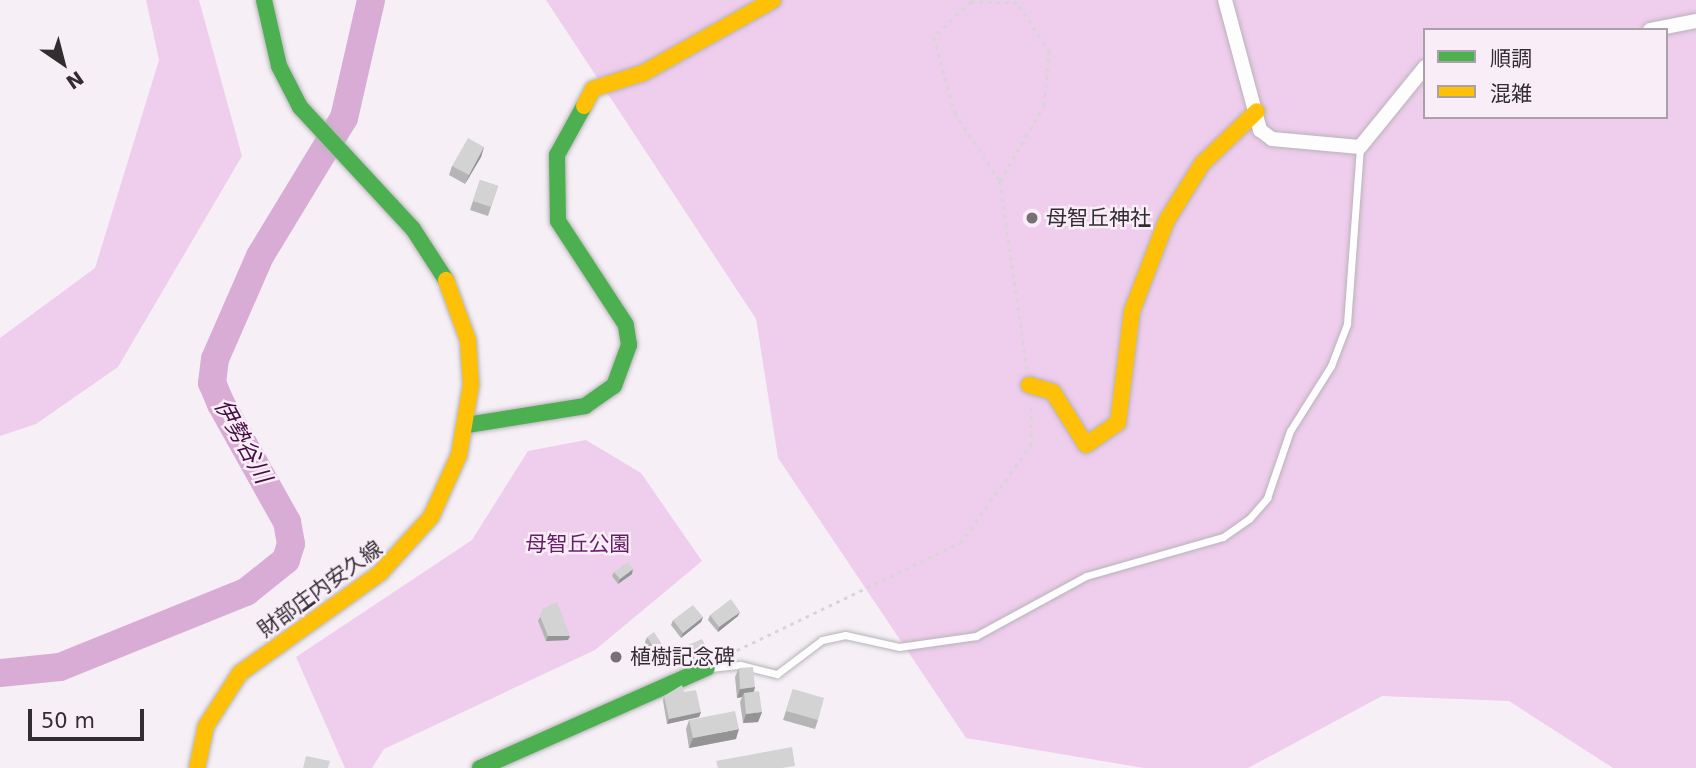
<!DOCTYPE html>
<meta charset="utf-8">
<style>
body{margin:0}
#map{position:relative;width:1696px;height:768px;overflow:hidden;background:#f6f0f6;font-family:"DejaVu Sans","Noto Sans JP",sans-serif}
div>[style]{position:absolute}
.green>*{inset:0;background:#efcded}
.river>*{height:28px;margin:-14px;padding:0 14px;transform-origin:14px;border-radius:14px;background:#d9acd6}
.path>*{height:2.5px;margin-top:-1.25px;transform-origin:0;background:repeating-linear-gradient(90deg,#d7d6d7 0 3.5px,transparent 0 8.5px)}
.roads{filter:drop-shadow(0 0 2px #b7b3b7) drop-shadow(0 0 2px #b7b3b7)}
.lane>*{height:7px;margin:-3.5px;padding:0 3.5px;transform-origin:3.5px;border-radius:3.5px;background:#fefdfe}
.street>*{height:14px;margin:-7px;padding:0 7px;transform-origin:7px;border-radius:7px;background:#fefdfe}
.fast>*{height:16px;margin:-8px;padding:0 8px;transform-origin:8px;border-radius:8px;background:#4caf50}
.slow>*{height:16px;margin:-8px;padding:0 8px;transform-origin:8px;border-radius:8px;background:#ffc107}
.wall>*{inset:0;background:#b6b5b6}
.shaded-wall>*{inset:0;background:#949494}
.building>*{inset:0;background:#d4d3d4}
.dots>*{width:19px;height:19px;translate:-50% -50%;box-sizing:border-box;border:4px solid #f9edf8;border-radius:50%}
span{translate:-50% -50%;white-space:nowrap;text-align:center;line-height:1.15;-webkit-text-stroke:5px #f9edf8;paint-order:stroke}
.poi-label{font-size:21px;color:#312d31}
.left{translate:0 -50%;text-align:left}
.park-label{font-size:21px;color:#661e66}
.street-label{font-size:21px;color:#312d31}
.water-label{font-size:23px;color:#440d44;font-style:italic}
.legend{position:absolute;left:1423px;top:28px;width:245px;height:91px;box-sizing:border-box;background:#f9edf8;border:2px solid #a9a0a8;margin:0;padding:9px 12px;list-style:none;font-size:21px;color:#312d31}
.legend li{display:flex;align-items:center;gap:14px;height:35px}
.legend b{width:35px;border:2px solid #a9a0a8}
.north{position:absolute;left:28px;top:28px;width:70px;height:70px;-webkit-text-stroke:5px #f9edf8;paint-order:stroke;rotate:145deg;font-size:19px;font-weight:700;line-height:28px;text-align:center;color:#312d31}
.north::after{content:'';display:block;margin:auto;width:24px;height:32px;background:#312d31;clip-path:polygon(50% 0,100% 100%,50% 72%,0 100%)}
.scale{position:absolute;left:28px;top:709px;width:116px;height:32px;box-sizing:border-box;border:4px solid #312d31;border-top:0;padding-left:9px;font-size:21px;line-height:24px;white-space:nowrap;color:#312d31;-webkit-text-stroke:5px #f9edf8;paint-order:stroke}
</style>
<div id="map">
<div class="green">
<div style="clip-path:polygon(146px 0,199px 0,242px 156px,118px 367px,36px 424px,0 436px,0 338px,95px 268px,159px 60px)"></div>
<div style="clip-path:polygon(evenodd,546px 0,1696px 0,1696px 768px,1613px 768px,1509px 701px,1382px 696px,1248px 768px,1144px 768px,966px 738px,778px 458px,756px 319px,546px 0,1425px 30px,1666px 30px,1666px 117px,1425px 117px,1425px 30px)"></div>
<div style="clip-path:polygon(586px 440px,641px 473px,702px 561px,595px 650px,384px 749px,372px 768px,345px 768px,296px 657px,472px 540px,528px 451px)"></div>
</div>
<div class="river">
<div style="left:0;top:673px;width:60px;rotate:-5.7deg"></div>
<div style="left:60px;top:667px;width:201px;rotate:-22deg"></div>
<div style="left:246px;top:592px;width:51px;rotate:-38.7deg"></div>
<div style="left:286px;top:560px;width:17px;rotate:-73deg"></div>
<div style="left:291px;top:544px;width:22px;rotate:-100deg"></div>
<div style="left:287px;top:522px;width:135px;rotate:-119.2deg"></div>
<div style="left:221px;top:404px;width:23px;rotate:-113deg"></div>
<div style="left:212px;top:383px;width:24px;rotate:-83deg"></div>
<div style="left:215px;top:359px;width:112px;rotate:-66.4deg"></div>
<div style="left:260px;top:256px;width:162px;rotate:-58.7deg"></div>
<div style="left:344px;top:118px;width:121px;rotate:-77.1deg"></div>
</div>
<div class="path">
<div style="left:1000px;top:181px;width:88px;rotate:-59.9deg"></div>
<div style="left:1044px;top:105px;width:53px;rotate:-84.6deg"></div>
<div style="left:1049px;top:52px;width:59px;rotate:-123.1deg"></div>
<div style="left:1017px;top:3px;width:46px;rotate:-178.8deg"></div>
<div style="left:971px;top:2px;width:51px;rotate:136.6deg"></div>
<div style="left:934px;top:37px;width:79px;rotate:74.6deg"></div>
<div style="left:955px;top:113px;width:82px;rotate:56.5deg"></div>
<div style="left:1000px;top:181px;width:190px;rotate:81.8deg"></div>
<div style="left:729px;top:654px;width:256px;rotate:-25.7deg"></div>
<div style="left:960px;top:543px;width:121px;rotate:-54.1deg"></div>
<div style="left:1031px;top:445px;width:42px;rotate:-90deg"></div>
</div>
<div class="roads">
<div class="lane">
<div style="left:710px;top:668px;width:30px;rotate:-6deg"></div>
<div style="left:740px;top:665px;width:38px;rotate:14deg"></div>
<div style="left:777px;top:674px;width:56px;rotate:-37.1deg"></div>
<div style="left:822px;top:640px;width:24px;rotate:-12deg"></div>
<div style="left:845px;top:635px;width:55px;rotate:12.5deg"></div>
<div style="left:899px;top:647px;width:78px;rotate:-8.1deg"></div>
<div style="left:976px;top:636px;width:125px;rotate:-28.6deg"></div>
<div style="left:1086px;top:576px;width:142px;rotate:-15.9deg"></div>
<div style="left:1223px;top:537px;width:32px;rotate:-35deg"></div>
<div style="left:1249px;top:519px;width:28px;rotate:-49deg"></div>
<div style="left:1267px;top:498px;width:71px;rotate:-71.1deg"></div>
<div style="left:1290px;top:431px;width:77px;rotate:-57.8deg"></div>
<div style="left:1331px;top:366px;width:45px;rotate:-69.1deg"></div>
<div style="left:1347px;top:324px;width:177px;rotate:-85.8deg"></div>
</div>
<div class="street">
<div style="left:1225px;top:0;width:135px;rotate:74.9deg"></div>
<div style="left:1260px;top:130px;width:15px;rotate:37deg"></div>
<div style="left:1272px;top:139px;width:88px;rotate:5.2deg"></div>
<div style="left:1360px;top:147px;width:103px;rotate:-50.9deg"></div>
<div style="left:1650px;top:30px;width:47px;rotate:-11.1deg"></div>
</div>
<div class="fast">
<div style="left:264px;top:0;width:68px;rotate:77.2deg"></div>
<div style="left:279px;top:66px;width:46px;rotate:62.9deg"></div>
<div style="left:300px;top:107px;width:166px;rotate:47.2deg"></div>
<div style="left:413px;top:229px;width:61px;rotate:57.1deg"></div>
<div style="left:467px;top:425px;width:120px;rotate:-9.1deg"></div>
<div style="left:585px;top:406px;width:35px;rotate:-35deg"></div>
<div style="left:614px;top:386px;width:44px;rotate:-69.9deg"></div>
<div style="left:629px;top:345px;width:20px;rotate:-99deg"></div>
<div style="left:626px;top:325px;width:124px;rotate:-123.2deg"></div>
<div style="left:558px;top:221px;width:66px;rotate:-90.9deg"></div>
<div style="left:557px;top:155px;width:56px;rotate:-61.1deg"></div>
<div style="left:480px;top:768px;width:248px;rotate:-23.8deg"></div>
</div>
<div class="slow">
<div style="left:584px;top:106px;width:19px;rotate:-62deg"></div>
<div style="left:593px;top:89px;width:52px;rotate:-17.7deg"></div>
<div style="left:643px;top:73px;width:149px;rotate:-29.3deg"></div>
<div style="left:1029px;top:385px;width:25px;rotate:16deg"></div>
<div style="left:1053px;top:392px;width:62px;rotate:58.1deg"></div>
<div style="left:1086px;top:445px;width:39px;rotate:-35deg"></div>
<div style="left:1118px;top:423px;width:113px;rotate:-82.9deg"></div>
<div style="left:1132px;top:311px;width:97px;rotate:-69deg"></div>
<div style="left:1167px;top:220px;width:66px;rotate:-58deg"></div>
<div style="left:1202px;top:164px;width:76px;rotate:-43.9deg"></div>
<div style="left:197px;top:768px;width:43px;rotate:-77.9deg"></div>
<div style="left:206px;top:726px;width:63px;rotate:-57.3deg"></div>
<div style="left:240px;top:673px;width:172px;rotate:-35.5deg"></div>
<div style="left:380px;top:573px;width:76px;rotate:-47.7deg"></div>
<div style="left:431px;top:517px;width:68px;rotate:-65.7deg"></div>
<div style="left:459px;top:455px;width:71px;rotate:-80.3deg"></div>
<div style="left:471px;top:385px;width:45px;rotate:-93.8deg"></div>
<div style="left:468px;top:340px;width:64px;rotate:-110.1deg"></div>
</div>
</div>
<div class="wall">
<div style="clip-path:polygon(484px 147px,481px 157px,465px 184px,449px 175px,452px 166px)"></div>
<div style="clip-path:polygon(480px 180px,498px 186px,488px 216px,470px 210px)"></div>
<div style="clip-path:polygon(614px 572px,632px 574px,618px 584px,612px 576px)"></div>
<div style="clip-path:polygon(544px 608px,568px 640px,546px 641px,538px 621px)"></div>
<div style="clip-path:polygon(710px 615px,738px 616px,718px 632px,708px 620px)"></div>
<div style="clip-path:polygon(703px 617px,701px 622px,681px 638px,671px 625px,673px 620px)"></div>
<div style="clip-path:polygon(647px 637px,667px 652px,665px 657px,658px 662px,645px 642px)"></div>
<div style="clip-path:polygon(688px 645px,705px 653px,691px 660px,686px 650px)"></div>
<div style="clip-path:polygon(739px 668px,755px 687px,754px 692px,762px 712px,758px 722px,743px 723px,740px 702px,742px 697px,737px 698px,735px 677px)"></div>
<div style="clip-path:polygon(793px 689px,818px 720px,815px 729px,783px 720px)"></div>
<div style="clip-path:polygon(684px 692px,701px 712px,699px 717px,667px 724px,663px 701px,664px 696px)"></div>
<div style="clip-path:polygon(689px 720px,736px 739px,689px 748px,686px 729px)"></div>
</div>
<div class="shaded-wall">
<div style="clip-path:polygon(484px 147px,481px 157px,465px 184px,469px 175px)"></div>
<div style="clip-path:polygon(633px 569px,632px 574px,618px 584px,620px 579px)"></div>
<div style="clip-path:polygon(740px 612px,738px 616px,718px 632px,719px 627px)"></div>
<div style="clip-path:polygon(703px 617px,701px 622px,681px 638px,683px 633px)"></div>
<div style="clip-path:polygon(548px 636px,570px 636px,568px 640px,546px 641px)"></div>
<div style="clip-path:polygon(707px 649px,705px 653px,691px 660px,692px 655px)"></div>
<div style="clip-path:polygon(667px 652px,665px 657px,658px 662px,660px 657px)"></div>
<div style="clip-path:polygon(755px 687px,752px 696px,744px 693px,742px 697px,737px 698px,740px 689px)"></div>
<div style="clip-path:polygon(701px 712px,699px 717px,667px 724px,669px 719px)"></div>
<div style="clip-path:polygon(762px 712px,758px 722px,743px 723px,746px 714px)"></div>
<div style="clip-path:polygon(739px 729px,736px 739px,689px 748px,693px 738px)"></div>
</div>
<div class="building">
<div style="clip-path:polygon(468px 138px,484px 147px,469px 175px,452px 166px)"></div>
<div style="clip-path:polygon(480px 180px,498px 186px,491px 207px,473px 201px)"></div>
<div style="clip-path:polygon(628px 562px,633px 569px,620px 579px,614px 572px)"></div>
<div style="clip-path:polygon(731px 599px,740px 612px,719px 627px,710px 615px)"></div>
<div style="clip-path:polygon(557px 602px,570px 636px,548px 636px,540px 616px,544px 608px)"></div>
<div style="clip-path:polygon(693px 605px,703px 617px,683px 633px,673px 620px)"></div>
<div style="clip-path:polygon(654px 632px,667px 652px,660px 657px,647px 637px)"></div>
<div style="clip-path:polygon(702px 639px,707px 649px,692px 655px,688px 645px)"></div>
<div style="clip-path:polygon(753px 667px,755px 687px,740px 689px,739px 668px)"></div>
<div style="clip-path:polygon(682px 685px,684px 692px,696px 690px,701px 712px,669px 719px,664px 696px)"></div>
<div style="clip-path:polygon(793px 689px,824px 698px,818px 720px,786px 711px)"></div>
<div style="clip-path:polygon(759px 691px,762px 712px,746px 714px,744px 693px)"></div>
<div style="clip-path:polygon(735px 711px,739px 729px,693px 738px,689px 720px)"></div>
<div style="clip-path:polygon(792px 747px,795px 766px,782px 768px,718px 768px,716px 761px)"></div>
<div style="clip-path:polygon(306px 756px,330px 761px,328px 768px,303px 768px)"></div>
</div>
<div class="dots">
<div style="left:1032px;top:218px;background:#767176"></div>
<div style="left:616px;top:657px;background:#767176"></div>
</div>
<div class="poi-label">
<span class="left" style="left:1046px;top:218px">母智丘神社</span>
<span class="left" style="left:630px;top:657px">植樹記念碑</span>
</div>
<div class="park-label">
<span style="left:578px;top:544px">母智丘公園</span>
</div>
<div class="street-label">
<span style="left:320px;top:589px;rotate:-36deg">財部庄内安久線</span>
</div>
<div class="water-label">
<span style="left:243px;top:441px;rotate:61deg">伊勢谷川</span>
</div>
<ul class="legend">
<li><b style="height:9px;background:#4caf50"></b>順調</li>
<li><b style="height:9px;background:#ffc107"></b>混雑</li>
</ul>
<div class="north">N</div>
<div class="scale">50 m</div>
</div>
